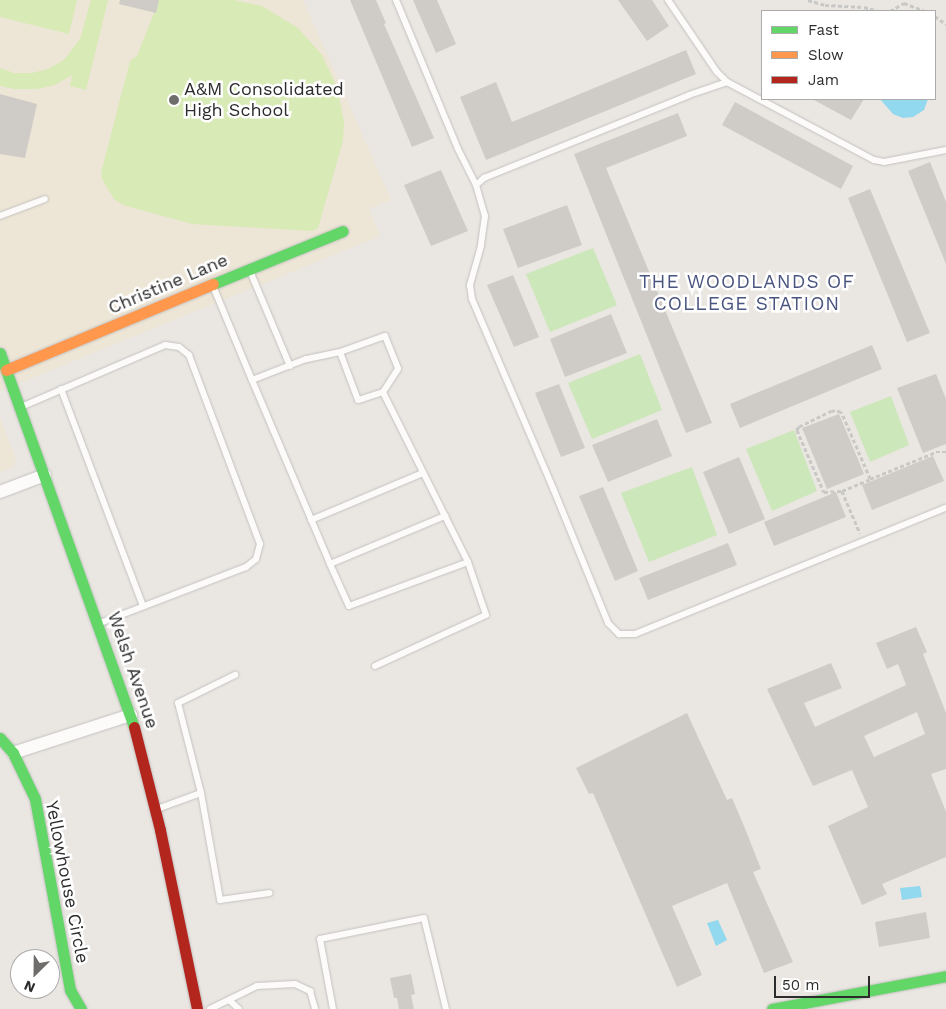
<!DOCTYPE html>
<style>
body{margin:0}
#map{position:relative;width:946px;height:1009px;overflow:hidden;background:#eae6e1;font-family:"Work Sans",sans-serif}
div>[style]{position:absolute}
.education>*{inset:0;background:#ede5d5}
.green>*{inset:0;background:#cce7b9}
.pitch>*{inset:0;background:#d8eab6}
.water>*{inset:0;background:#92d8ee}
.building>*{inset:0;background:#cfccc8}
.path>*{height:2.5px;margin-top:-1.25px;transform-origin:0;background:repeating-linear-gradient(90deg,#c8c8c7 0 4px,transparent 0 6.5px)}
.roads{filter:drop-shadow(0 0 1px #c3c2c2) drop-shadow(0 0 1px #c3c2c2)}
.lane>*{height:6px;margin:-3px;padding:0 3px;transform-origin:3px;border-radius:3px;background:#fcfbfa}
.street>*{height:12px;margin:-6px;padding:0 6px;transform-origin:6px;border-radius:6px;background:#fcfbfa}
.fast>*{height:11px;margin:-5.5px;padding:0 5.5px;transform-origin:5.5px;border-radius:5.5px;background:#63d668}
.slow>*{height:11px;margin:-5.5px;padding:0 5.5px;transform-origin:5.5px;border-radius:5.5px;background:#ff974d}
.jam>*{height:11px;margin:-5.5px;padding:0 5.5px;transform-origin:5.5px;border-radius:5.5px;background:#b3261e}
.dots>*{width:14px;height:14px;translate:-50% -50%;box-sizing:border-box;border:2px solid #fff;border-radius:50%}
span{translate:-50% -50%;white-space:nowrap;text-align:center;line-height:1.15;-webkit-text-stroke:5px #fff;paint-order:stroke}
.poi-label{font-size:18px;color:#2c2c2c}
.left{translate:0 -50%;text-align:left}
.street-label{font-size:18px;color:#2c2c2c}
.neighbourhood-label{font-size:19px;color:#49547f;letter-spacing:1px}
.legend{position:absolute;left:761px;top:10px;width:175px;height:90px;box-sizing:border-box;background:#fff;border:1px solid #ababab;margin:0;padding:6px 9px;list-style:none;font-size:15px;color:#2c2c2c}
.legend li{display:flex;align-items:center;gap:10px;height:25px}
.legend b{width:25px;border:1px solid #ababab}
.north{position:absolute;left:10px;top:949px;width:50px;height:50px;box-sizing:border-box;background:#fff;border:1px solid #ababab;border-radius:50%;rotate:203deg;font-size:14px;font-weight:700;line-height:20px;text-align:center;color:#2c2c2c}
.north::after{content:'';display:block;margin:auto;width:18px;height:22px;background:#6e6d6b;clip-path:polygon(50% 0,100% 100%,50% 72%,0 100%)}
.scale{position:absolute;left:774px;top:976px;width:96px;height:22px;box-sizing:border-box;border:2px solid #2c2c2c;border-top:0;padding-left:6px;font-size:15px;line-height:18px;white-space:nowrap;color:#2c2c2c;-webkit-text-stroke:4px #fff;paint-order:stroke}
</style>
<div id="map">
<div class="education">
<div style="clip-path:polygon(0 0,303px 0,391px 200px,369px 209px,380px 236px,0 391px)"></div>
<div style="clip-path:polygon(0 418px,16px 459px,13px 467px,0 472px)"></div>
</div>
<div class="green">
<div style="clip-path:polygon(593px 248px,617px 305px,550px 332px,526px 274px)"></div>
<div style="clip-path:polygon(640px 354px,662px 410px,592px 439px,568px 383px)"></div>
<div style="clip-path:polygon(891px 396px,909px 445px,870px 462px,850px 412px)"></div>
<div style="clip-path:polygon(794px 430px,817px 491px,772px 511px,746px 449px)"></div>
<div style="clip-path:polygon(692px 467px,717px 535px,649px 562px,621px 493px)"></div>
</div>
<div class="pitch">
<div style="clip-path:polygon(0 0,77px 0,69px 34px,0 17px)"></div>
<div style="clip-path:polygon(91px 0,108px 0,86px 90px,70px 86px,72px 75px,55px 85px,37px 89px,14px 89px,0 86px,0 68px,14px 73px,32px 73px,48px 69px,64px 60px,80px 39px)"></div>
<div style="clip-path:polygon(159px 0,234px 0,262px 6px,298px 28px,322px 55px,337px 87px,344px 122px,343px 141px,318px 228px,312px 231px,192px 224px,123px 205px,114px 199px,102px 179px,101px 173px,130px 61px,137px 56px)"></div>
</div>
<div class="water">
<div style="clip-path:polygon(880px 99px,928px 99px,924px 110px,913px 117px,903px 118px,893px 114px)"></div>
<div style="clip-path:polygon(920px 886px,922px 897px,902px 900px,900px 888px)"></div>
<div style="clip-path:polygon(718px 920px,727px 940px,716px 946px,707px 923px)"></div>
</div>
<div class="building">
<div style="clip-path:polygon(120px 0,159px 0,156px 13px,119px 4px)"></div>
<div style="clip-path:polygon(350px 0,376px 0,386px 23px,384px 24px,434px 138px,412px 147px)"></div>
<div style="clip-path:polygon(413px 0,437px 0,456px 44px,436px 53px)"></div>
<div style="clip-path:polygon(618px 0,652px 0,669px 26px,647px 41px)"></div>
<div style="clip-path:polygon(686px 50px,696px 74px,486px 160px,460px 97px,496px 82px,512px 122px)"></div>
<div style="clip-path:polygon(0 94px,37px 104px,25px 158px,0 154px)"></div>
<div style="clip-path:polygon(812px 99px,864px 99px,851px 120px)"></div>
<div style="clip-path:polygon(735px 102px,853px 166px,841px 189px,722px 125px)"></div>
<div style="clip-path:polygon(678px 113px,687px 136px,606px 168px,712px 423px,686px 433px,574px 154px)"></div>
<div style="clip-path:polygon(930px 162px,946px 202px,946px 264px,908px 171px)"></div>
<div style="clip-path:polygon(441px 170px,468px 231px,431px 246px,404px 185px)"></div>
<div style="clip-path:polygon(870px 189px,930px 333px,907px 342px,848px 198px)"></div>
<div style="clip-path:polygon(567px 205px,582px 245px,518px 268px,503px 229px)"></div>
<div style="clip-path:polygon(513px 275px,539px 337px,514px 347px,487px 285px)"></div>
<div style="clip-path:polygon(611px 314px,627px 353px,565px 377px,550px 339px)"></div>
<div style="clip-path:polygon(872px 345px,882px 369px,740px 428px,730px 404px)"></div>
<div style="clip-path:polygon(936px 374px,946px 399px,946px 444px,923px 453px,897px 388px)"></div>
<div style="clip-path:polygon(559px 384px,585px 448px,561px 457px,535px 393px)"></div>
<div style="clip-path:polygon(839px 414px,864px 474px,827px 489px,802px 428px)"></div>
<div style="clip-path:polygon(657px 419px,672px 456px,608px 482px,592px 445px)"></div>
<div style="clip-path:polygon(933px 456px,944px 481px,872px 510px,862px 485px)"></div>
<div style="clip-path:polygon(739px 457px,765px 519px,729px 534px,703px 472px)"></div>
<div style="clip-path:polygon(603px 487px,638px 571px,615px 581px,579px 496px)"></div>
<div style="clip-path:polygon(836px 492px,846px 517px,774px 546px,764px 522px)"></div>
<div style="clip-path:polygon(728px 543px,737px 565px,648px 600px,639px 578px)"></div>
<div style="clip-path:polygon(evenodd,916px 627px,927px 652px,923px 654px,946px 713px,946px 769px,931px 774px,946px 812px,946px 857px,882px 884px,887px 894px,862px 905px,828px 826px,868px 807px,852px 770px,813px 786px,767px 689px,831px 663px,842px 688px,804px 703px,815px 727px,906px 685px,898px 664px,887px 669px,876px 643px,916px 627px,917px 712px,925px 734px,874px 757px,864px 736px,917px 712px)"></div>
<div style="clip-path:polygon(687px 713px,727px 800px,732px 798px,744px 826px,761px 869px,753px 872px,793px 962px,764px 973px,727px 883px,672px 906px,702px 975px,677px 987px,593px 793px,589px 794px,576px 768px)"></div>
<div style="clip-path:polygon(926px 912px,930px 938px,879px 947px,875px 922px)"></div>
<div style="clip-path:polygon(411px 974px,415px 994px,411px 995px,414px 1009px,399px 1009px,397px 998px,394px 998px,390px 978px)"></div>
</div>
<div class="path">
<div style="left:808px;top:0;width:18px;rotate:16deg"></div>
<div style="left:825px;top:5px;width:39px;rotate:3deg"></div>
<div style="left:864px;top:7px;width:16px;rotate:15deg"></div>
<div style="left:890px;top:11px;width:16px;rotate:-30deg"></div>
<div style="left:904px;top:3px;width:22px;rotate:21deg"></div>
<div style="left:935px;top:16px;width:14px;rotate:36deg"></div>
<div style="left:870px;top:479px;width:73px;rotate:-113.4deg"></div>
<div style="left:841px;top:412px;width:9px;rotate:-174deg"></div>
<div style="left:832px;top:411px;width:37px;rotate:154deg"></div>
<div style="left:799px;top:427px;width:4px;rotate:124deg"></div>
<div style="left:797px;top:430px;width:68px;rotate:66.5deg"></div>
<div style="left:824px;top:492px;width:18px;rotate:-3deg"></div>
<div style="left:842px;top:491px;width:30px;rotate:-23deg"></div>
<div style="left:870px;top:479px;width:71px;rotate:-22.2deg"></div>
<div style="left:936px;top:452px;width:10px"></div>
<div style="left:842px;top:491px;width:46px;rotate:66.8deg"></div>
</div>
<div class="roads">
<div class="lane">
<div style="left:396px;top:0;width:161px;rotate:67.4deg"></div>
<div style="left:458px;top:149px;width:40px;rotate:63.4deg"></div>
<div style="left:476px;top:185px;width:32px;rotate:74deg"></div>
<div style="left:485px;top:216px;width:30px;rotate:98deg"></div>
<div style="left:481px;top:246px;width:41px;rotate:105.8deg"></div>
<div style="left:470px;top:285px;width:14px;rotate:82deg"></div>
<div style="left:472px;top:299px;width:206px;rotate:66.8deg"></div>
<div style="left:553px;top:488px;width:146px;rotate:67.8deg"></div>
<div style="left:608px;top:623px;width:16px;rotate:45deg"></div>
<div style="left:619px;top:634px;width:16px"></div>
<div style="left:635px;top:634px;width:336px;rotate:-22.1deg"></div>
<div style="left:668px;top:0;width:87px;rotate:55.8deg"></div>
<div style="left:717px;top:72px;width:14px;rotate:45deg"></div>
<div style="left:727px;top:82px;width:166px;rotate:28deg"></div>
<div style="left:874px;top:160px;width:10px;rotate:11deg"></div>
<div style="left:884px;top:162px;width:63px;rotate:-11deg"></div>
<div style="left:476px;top:185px;width:11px;rotate:-41deg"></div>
<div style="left:484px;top:178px;width:221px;rotate:-22deg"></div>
<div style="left:689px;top:95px;width:40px;rotate:-18.9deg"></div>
<div style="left:0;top:216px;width:48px;rotate:-20.7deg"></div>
<div style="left:250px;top:271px;width:103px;rotate:67.2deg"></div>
<div style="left:213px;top:286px;width:102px;rotate:67.5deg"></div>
<div style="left:252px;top:380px;width:200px;rotate:67deg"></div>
<div style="left:330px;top:564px;width:46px;rotate:65.7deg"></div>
<div style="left:349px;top:606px;width:127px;rotate:-20.3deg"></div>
<div style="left:468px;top:562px;width:190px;rotate:-116.6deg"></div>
<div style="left:383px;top:392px;width:26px;rotate:162deg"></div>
<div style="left:358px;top:400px;width:51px;rotate:-110.6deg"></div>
<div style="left:340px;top:352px;width:35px;rotate:168deg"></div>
<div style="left:306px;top:359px;width:58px;rotate:158.7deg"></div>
<div style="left:340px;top:352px;width:48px;rotate:-19.6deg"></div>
<div style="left:385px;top:336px;width:35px;rotate:68deg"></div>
<div style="left:398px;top:369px;width:27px;rotate:123deg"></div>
<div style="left:61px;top:389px;width:232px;rotate:69.3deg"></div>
<div style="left:21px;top:407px;width:157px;rotate:-23.3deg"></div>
<div style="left:165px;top:345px;width:14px;rotate:8deg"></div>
<div style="left:179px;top:347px;width:13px;rotate:39deg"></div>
<div style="left:189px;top:355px;width:202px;rotate:69.4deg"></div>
<div style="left:260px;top:544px;width:16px;rotate:105deg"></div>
<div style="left:256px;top:559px;width:13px;rotate:141deg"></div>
<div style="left:246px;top:567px;width:156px;rotate:159deg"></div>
<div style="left:311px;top:520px;width:121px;rotate:-22.8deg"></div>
<div style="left:330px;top:564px;width:125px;rotate:-22.7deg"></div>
<div style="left:375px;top:666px;width:122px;rotate:-24.7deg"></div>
<div style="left:486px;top:615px;width:56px;rotate:-108.8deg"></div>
<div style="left:201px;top:793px;width:109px;rotate:79.9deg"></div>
<div style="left:220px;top:900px;width:50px;rotate:-8deg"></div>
<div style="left:157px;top:809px;width:47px;rotate:-20deg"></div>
<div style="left:201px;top:793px;width:93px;rotate:-104.3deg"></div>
<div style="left:178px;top:703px;width:64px;rotate:-26.2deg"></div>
<div style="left:229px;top:1000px;width:13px;rotate:42deg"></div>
<div style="left:210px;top:1009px;width:52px;rotate:-26.1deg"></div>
<div style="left:257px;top:986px;width:38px;rotate:-3deg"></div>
<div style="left:295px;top:984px;width:17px;rotate:25deg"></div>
<div style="left:310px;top:991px;width:19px;rotate:74deg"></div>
<div style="left:333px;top:1009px;width:71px;rotate:-100.5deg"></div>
<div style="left:320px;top:939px;width:106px;rotate:-11.4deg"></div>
<div style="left:424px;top:918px;width:94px;rotate:76.4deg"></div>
</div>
<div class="street">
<div style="left:0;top:492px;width:48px;rotate:-20.7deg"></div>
<div style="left:13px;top:753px;width:124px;rotate:-17.9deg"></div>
</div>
<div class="fast">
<div style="left:213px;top:284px;width:140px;rotate:-22.2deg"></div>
<div style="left:0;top:353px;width:397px;rotate:70.3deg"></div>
<div style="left:0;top:738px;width:20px;rotate:49deg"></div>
<div style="left:13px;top:753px;width:51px;rotate:64.4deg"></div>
<div style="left:35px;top:799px;width:194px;rotate:79.6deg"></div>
<div style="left:70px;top:990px;width:22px;rotate:60deg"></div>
<div style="left:772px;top:1009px;width:177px;rotate:-10.7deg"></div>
</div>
<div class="slow">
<div style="left:6px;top:370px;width:224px;rotate:-22.6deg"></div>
</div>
<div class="jam">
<div style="left:134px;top:727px;width:106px;rotate:75.8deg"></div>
<div style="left:160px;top:830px;width:183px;rotate:78.3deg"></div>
</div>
</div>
<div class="dots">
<div style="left:174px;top:100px;background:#6e6d6b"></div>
</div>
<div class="poi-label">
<span class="left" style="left:184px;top:100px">A&amp;M Consolidated<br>High School</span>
</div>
<div class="street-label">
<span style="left:168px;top:284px;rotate:-23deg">Christine Lane</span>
<span style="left:133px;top:670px;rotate:71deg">Welsh Avenue</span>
<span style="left:67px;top:882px;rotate:79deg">Yellowhouse Circle</span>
</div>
<div class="neighbourhood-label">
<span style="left:747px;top:293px">THE WOODLANDS OF<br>COLLEGE STATION</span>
</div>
<ul class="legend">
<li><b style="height:6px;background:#63d668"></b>Fast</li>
<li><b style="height:6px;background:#ff974d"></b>Slow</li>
<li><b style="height:6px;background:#b3261e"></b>Jam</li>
</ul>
<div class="north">N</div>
<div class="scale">50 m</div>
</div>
